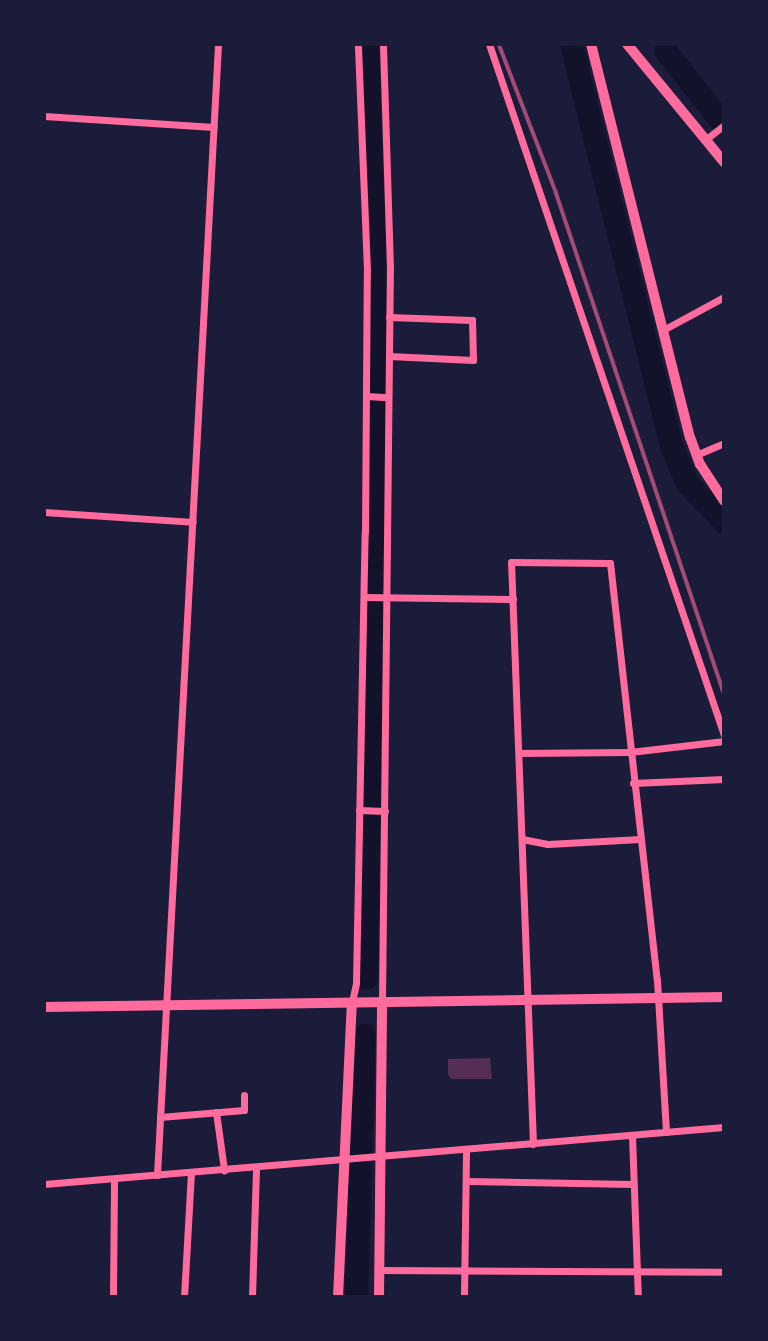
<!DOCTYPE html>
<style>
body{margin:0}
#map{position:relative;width:768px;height:1341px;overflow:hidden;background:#1b1b3a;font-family:Bitter,serif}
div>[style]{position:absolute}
.stream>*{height:3.5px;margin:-1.75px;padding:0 1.75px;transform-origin:1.75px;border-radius:1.75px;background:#12122b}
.river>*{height:23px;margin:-11.5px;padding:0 11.5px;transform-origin:11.5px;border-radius:11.5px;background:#12122b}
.building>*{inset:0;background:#542f53}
.minor>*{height:7px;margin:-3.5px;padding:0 3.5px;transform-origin:3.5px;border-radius:3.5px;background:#ff6b9d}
.tertiary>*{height:10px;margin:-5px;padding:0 5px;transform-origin:5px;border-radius:5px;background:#ff6b9d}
.secondary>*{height:10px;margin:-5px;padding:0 5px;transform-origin:5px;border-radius:5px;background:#ff6b9d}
.rail>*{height:3.5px;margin:-1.75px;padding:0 1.75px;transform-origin:1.75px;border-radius:1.75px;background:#a44b75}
span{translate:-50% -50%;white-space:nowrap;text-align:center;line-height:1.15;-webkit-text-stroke:7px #1b1b3a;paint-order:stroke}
.frame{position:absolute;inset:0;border:46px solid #1b1b3a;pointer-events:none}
</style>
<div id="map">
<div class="stream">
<div style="left:373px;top:978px;width:663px;rotate:-89.14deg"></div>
<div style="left:383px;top:315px;width:271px;rotate:-91.7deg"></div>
<div style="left:363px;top:1297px;width:262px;rotate:-88deg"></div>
</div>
<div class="river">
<div style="left:571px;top:44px;width:416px;rotate:76deg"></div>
<div style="left:672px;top:448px;width:38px;rotate:67deg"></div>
<div style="left:687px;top:483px;width:54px;rotate:46.5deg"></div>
<div style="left:665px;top:50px;width:95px;rotate:51.8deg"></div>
<div style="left:366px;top:978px;width:662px;rotate:-89.13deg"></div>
<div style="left:376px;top:316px;width:272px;rotate:-91.9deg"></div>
<div style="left:356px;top:1297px;width:262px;rotate:-88.3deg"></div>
</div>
<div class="building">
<div style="clip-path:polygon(490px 1058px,492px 1079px,451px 1079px,448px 1074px,448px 1059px)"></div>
</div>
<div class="minor">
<div style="left:489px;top:44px;width:730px;rotate:71.22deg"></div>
<div style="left:44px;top:116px;width:170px;rotate:3.7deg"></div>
<div style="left:705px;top:140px;width:24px;rotate:-38deg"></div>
<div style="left:663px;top:330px;width:69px;rotate:-28.4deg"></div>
<div style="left:389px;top:356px;width:84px;rotate:2.7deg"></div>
<div style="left:473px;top:360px;width:40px;rotate:-91.4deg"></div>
<div style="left:472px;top:320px;width:83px;rotate:-177.9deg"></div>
<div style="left:366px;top:396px;width:22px;rotate:3deg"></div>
<div style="left:696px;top:455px;width:30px;rotate:-23deg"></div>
<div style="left:44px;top:512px;width:149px;rotate:3.8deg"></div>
<div style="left:364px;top:597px;width:149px;rotate:0.8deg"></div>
<div style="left:519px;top:753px;width:111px;rotate:-0.5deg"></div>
<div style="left:630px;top:752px;width:95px;rotate:-6.7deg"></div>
<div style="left:633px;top:783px;width:91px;rotate:-2.5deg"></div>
<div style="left:359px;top:810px;width:26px;rotate:2deg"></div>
<div style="left:522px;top:839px;width:26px;rotate:11deg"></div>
<div style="left:548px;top:844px;width:92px;rotate:-3.1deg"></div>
<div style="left:352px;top:1002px;width:19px;rotate:-78deg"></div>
<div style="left:356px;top:983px;width:451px;rotate:-88.9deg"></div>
<div style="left:365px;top:532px;width:261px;rotate:-89.6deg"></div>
<div style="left:367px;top:271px;width:227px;rotate:-92.3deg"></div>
<div style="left:382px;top:1002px;width:734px;rotate:-89.38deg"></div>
<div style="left:390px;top:268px;width:224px;rotate:-91.8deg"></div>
<div style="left:216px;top:1112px;width:59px;rotate:82.1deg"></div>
<div style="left:160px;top:1117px;width:84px;rotate:-4.8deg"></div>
<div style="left:244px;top:1110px;width:15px;rotate:-90deg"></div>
<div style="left:632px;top:1136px;width:161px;rotate:87.9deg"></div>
<div style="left:533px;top:1144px;width:582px;rotate:-92.16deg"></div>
<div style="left:511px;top:562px;width:99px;rotate:0.6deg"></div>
<div style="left:610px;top:563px;width:420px;rotate:83.6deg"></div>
<div style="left:657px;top:980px;width:152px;rotate:86.6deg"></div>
<div style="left:157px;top:1175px;width:1133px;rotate:-86.91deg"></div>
<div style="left:466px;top:1181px;width:167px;rotate:1deg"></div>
<div style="left:44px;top:1184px;width:682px;rotate:-4.79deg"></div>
<div style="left:380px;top:1270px;width:344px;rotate:0.3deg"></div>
<div style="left:113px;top:1297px;width:118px;rotate:-89.5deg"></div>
<div style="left:184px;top:1297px;width:124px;rotate:-86.8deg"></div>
<div style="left:252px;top:1297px;width:129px;rotate:-88.2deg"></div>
<div style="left:464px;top:1297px;width:148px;rotate:-89.2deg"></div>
</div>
<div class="tertiary">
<div style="left:591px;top:44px;width:405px;rotate:75.9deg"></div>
<div style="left:690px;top:437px;width:29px;rotate:70deg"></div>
<div style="left:700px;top:464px;width:44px;rotate:57deg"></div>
<div style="left:44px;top:1007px;width:680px;rotate:-0.84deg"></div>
<div style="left:338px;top:1297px;width:295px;rotate:-87.3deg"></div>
<div style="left:379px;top:1297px;width:295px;rotate:-89.4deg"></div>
</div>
<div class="secondary">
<div style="left:627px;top:44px;width:153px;rotate:50.6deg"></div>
</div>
<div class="rail">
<div style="left:499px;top:44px;width:159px;rotate:68.9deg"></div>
<div style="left:556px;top:192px;width:528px;rotate:71.46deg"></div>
</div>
<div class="frame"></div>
</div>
